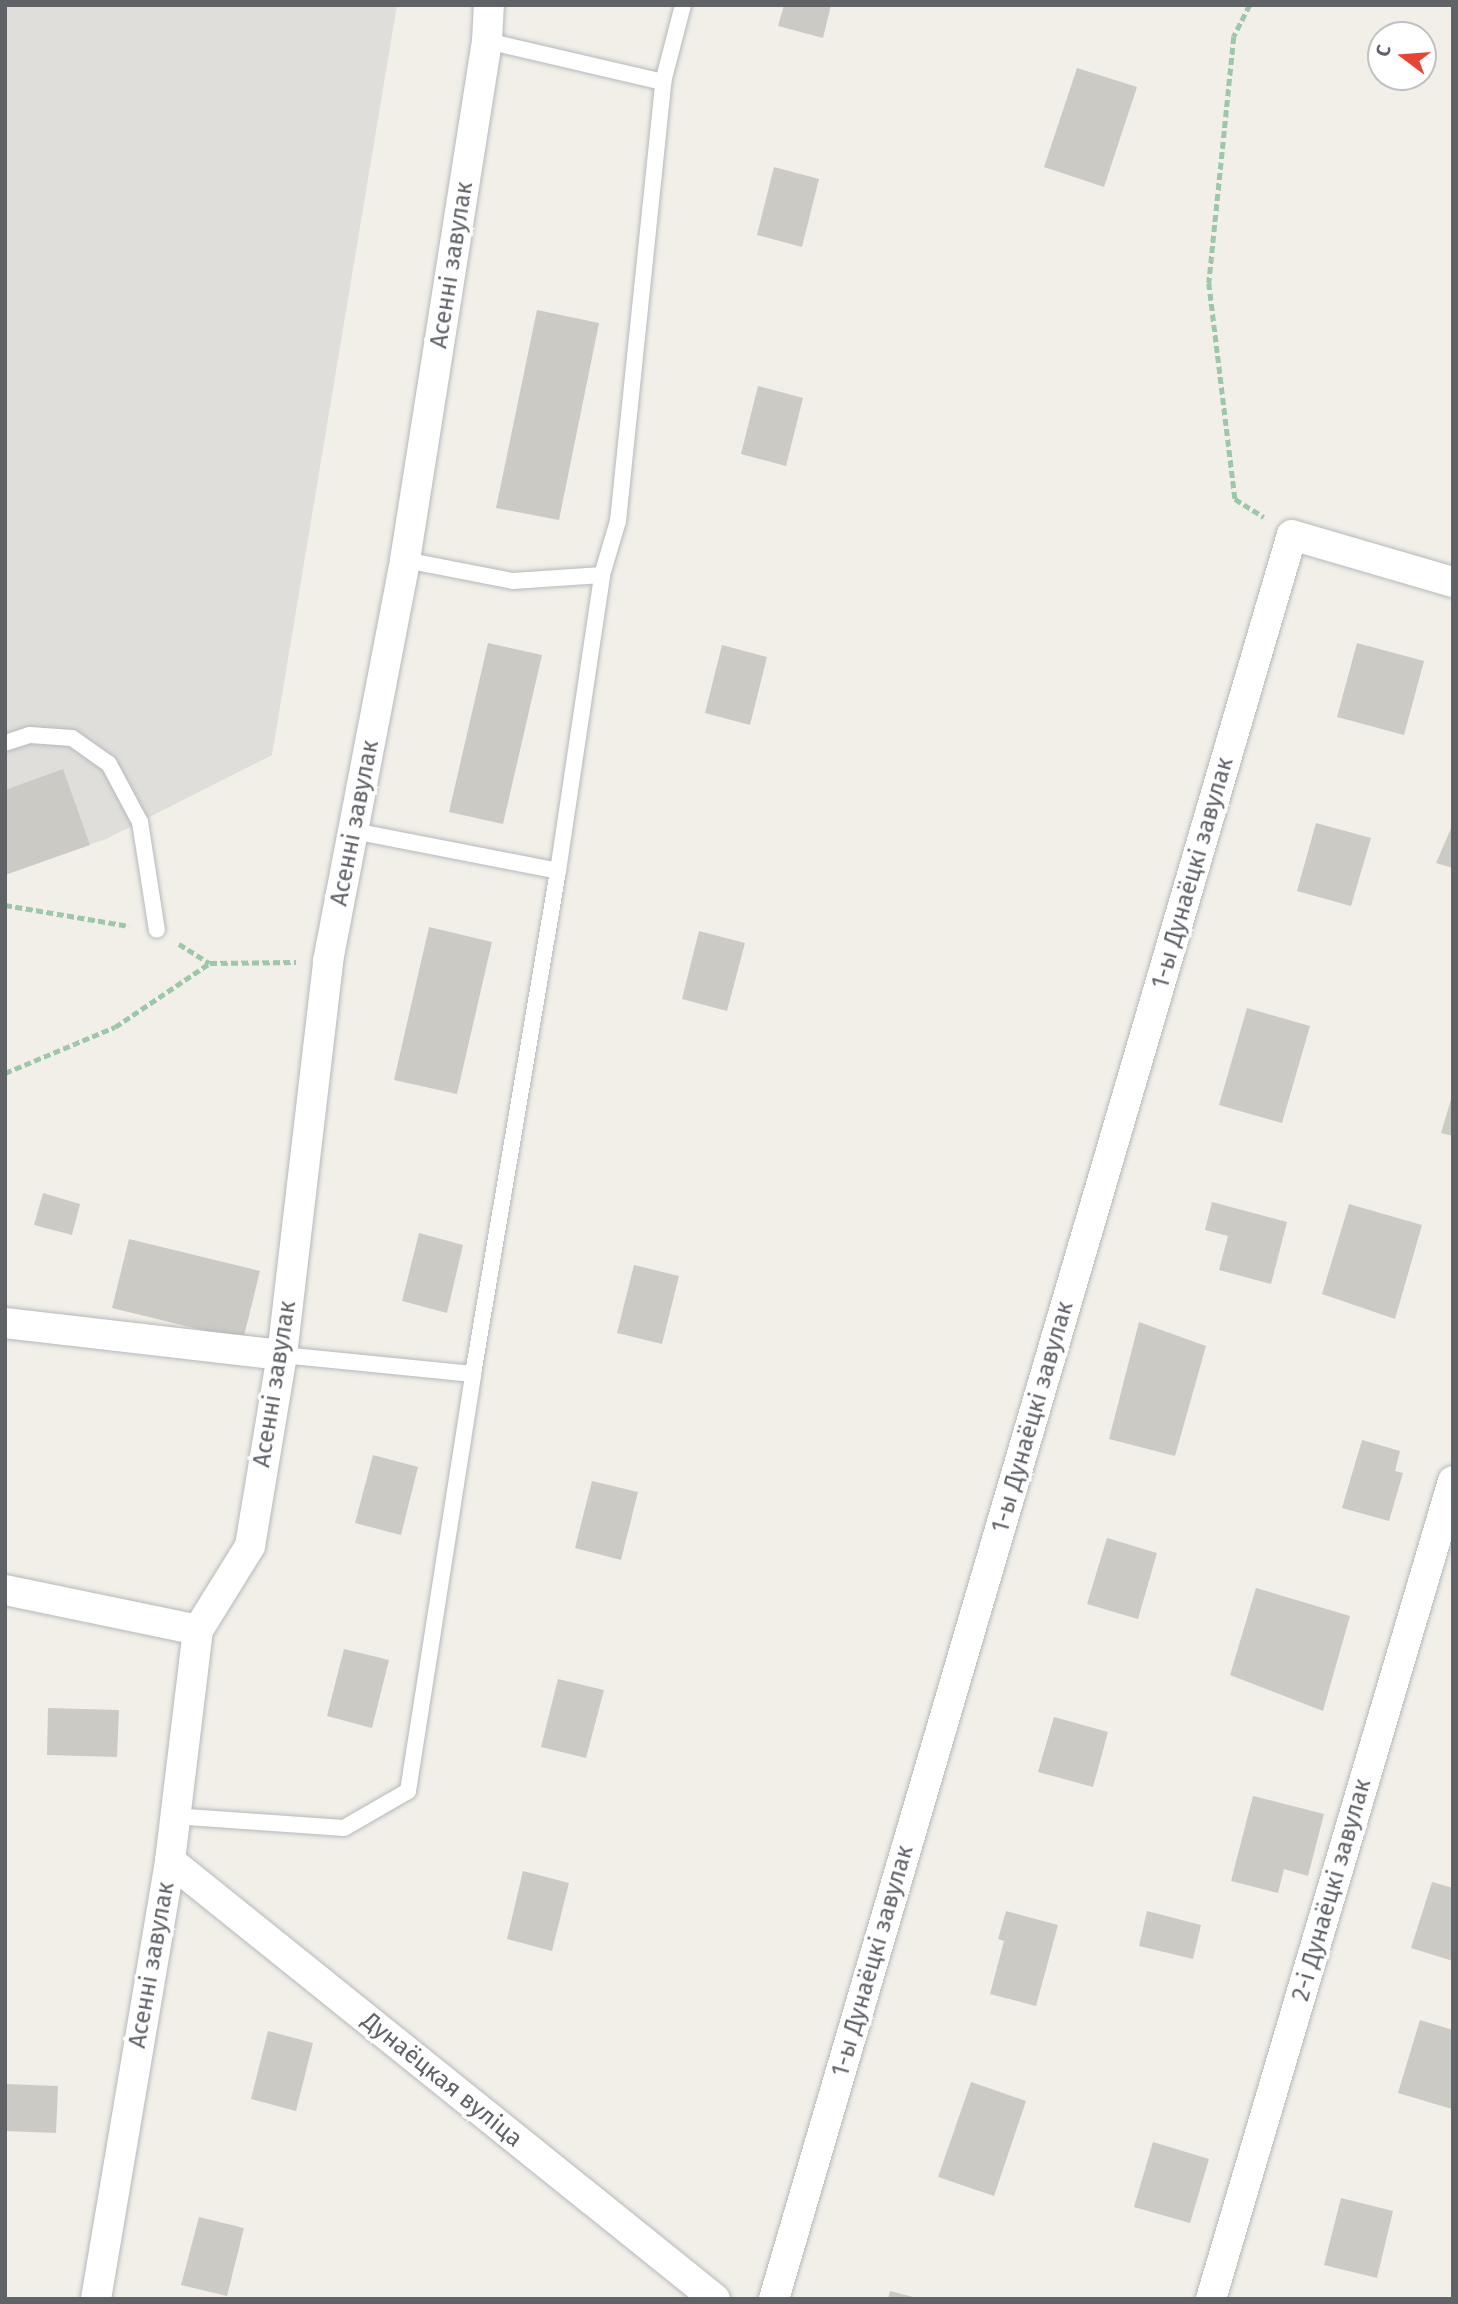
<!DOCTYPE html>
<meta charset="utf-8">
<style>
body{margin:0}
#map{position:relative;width:1458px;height:2304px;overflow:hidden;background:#f1efe8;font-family:"Fira Sans",sans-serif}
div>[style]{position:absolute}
.industrial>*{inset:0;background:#e0deda}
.building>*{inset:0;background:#cccac5}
.path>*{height:4.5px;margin-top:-2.25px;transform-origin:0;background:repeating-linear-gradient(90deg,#9cc7a9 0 7px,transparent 0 10.5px)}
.roads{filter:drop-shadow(0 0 2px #b5b8bc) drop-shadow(0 0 2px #b5b8bc)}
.service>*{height:16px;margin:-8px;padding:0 8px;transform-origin:8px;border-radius:8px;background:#fff}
.minor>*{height:30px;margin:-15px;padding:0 15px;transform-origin:15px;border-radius:15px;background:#fff}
span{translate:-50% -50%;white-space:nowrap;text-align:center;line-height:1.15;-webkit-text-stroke:7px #fff;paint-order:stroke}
.street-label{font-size:24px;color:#5f6368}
.frame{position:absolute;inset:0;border:7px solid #5f6368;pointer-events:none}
.north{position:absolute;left:1367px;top:21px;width:70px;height:70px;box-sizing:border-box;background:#fff;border:2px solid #bfc1c3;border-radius:50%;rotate:286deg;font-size:19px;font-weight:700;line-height:28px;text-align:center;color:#5f6368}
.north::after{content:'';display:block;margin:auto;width:24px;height:32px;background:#ea4335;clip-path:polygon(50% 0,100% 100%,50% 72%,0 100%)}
</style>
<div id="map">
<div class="industrial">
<div style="clip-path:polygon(5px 5px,397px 5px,272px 755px,106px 839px,5px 874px)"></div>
</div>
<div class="building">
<div style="clip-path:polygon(784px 5px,831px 5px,823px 38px,778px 26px)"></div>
<div style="clip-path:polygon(1077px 68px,1137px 87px,1104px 187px,1044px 167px)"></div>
<div style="clip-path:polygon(774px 167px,819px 179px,802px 247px,757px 235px)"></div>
<div style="clip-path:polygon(537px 310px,599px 323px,559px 520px,496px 508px)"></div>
<div style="clip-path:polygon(758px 386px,803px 398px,786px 466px,741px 454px)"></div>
<div style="clip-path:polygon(488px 643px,542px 655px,503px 824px,449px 812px)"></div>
<div style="clip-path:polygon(1357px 643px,1424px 661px,1404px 735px,1337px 717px)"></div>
<div style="clip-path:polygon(722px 645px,767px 657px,750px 725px,705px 713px)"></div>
<div style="clip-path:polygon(63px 769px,90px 845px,5px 875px,5px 790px)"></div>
<div style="clip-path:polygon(1316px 823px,1371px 838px,1351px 906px,1297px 891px)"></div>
<div style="clip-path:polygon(1453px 824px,1453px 868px,1436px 863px)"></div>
<div style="clip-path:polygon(429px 927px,492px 942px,457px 1094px,394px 1080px)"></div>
<div style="clip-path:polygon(699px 931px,745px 943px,727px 1011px,682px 999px)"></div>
<div style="clip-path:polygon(1247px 1008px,1310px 1026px,1282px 1123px,1219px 1105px)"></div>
<div style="clip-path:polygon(1452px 1096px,1453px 1096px,1453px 1136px,1441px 1133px)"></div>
<div style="clip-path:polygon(43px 1193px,80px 1204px,72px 1235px,34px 1225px)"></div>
<div style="clip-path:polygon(1212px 1202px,1287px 1222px,1271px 1284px,1219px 1270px,1228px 1236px,1205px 1230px)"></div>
<div style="clip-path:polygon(1349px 1204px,1422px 1225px,1395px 1319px,1322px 1294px)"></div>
<div style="clip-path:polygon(419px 1233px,463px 1245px,447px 1313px,402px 1301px)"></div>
<div style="clip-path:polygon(129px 1239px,260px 1271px,243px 1340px,112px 1308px)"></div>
<div style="clip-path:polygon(634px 1265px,679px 1276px,662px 1344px,617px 1333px)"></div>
<div style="clip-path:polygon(1139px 1322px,1206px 1346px,1175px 1456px,1109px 1439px)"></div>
<div style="clip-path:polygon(1362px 1440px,1400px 1451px,1395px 1471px,1403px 1473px,1389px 1521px,1342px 1508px)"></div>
<div style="clip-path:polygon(373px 1455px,418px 1467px,401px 1535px,355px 1523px)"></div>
<div style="clip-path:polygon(592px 1481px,638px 1492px,621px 1560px,575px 1548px)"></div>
<div style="clip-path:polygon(1107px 1538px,1157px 1553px,1138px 1619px,1087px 1604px)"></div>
<div style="clip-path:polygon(1256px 1588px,1350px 1616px,1323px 1711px,1230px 1675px)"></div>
<div style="clip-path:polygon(344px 1649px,389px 1660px,372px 1728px,327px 1716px)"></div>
<div style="clip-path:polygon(558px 1679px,604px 1690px,586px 1758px,541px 1747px)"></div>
<div style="clip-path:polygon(48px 1708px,119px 1710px,117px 1757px,47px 1755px)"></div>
<div style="clip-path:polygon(1054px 1717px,1108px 1732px,1093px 1787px,1038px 1772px)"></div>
<div style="clip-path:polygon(1253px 1796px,1324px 1814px,1308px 1876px,1284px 1869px,1278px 1893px,1231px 1881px)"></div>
<div style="clip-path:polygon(523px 1871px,569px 1883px,552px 1951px,507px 1939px)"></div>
<div style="clip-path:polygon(1432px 1882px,1453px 1888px,1453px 1961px,1411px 1948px)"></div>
<div style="clip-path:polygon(1006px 1911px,1058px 1925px,1036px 2006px,990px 1994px,1004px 1941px,998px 1939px)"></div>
<div style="clip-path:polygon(1147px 1911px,1201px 1925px,1193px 1959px,1139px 1946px)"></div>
<div style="clip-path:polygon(1420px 2020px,1453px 2030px,1452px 2109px,1398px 2093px)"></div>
<div style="clip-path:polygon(268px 2031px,313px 2043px,296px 2111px,251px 2099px)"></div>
<div style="clip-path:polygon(971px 2082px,1026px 2101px,994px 2196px,938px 2177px)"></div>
<div style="clip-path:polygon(5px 2084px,58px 2086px,56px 2133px,5px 2131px)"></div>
<div style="clip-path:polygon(1153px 2142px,1209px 2159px,1190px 2223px,1134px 2207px)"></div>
<div style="clip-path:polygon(1341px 2198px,1393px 2211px,1377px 2278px,1324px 2265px)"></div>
<div style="clip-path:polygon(199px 2217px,244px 2228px,227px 2296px,181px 2285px)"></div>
<div style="clip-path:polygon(890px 2291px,917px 2298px,916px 2299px,888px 2299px)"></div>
</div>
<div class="path">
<div style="left:1250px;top:5px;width:36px;rotate:117deg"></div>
<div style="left:1234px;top:37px;width:247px;rotate:95.8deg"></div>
<div style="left:1209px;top:283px;width:218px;rotate:83.1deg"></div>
<div style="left:1235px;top:499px;width:34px;rotate:32deg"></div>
<div style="left:5px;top:905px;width:126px;rotate:9.6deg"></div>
<div style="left:179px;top:944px;width:36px;rotate:32deg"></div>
<div style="left:5px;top:1073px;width:119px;rotate:-22.7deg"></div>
<div style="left:115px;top:1027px;width:115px;rotate:-34deg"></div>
<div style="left:210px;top:963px;width:86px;rotate:-0.7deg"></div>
</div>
<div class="roads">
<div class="service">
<div style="left:487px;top:41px;width:181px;rotate:13.1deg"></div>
<div style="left:405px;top:560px;width:110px;rotate:11deg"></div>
<div style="left:513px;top:581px;width:89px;rotate:-3.9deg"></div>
<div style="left:5px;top:743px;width:26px;rotate:-18deg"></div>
<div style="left:30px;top:735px;width:42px;rotate:4.1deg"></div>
<div style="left:72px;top:738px;width:45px;rotate:35.1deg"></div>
<div style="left:109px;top:764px;width:66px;rotate:61.9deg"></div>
<div style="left:140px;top:822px;width:109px;rotate:81.1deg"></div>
<div style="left:353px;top:831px;width:209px;rotate:11deg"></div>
<div style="left:282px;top:1355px;width:192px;rotate:5.7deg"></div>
<div style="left:173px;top:1816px;width:171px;rotate:4deg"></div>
<div style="left:344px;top:1828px;width:74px;rotate:-30deg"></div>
<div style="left:408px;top:1791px;width:422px;rotate:-81.1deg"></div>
<div style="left:473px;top:1374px;width:510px;rotate:-80.41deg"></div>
<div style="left:558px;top:871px;width:299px;rotate:-81.5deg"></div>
<div style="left:602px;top:575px;width:56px;rotate:-73.5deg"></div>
<div style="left:618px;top:521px;width:441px;rotate:-84.1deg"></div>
<div style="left:663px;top:82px;width:80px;rotate:-75.4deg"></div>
</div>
<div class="minor">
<div style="left:5px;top:1323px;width:279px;rotate:6.6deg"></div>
<div style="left:5px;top:1590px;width:197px;rotate:11.7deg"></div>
<div style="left:170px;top:1861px;width:699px;rotate:38.79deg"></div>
<div style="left:96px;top:2299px;width:444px;rotate:-80.4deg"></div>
<div style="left:170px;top:1861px;width:233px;rotate:-83.1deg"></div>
<div style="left:198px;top:1630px;width:99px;rotate:-58.2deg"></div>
<div style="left:250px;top:1546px;width:194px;rotate:-80.5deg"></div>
<div style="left:282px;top:1355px;width:397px;rotate:-83.3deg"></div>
<div style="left:328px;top:961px;width:408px;rotate:-79.1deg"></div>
<div style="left:405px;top:560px;width:525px;rotate:-81.02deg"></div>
<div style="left:487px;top:41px;width:36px;rotate:-87deg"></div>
<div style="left:774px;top:2299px;width:1838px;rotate:-73.64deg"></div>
<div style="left:1292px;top:535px;width:168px;rotate:16.3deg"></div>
<div style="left:1211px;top:2299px;width:853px;rotate:-73.52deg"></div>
</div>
</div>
<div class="street-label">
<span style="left:452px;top:265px;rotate:-81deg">Асенні завулак</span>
<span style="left:355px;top:823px;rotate:-79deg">Асенні завулак</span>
<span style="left:1193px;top:873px;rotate:-74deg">1-ы Дунаёцкі завулак</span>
<span style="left:275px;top:1384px;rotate:-81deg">Асенні завулак</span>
<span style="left:1033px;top:1417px;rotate:-74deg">1-ы Дунаёцкі завулак</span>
<span style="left:1332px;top:1890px;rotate:-74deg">2-і Дунаёцкі завулак</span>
<span style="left:873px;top:1961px;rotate:-74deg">1-ы Дунаёцкі завулак</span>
<span style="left:152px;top:1965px;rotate:-80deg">Асенні завулак</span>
<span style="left:442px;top:2080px;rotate:39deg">Дунаёцкая вуліца</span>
</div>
<div class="frame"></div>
<div class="north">С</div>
</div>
